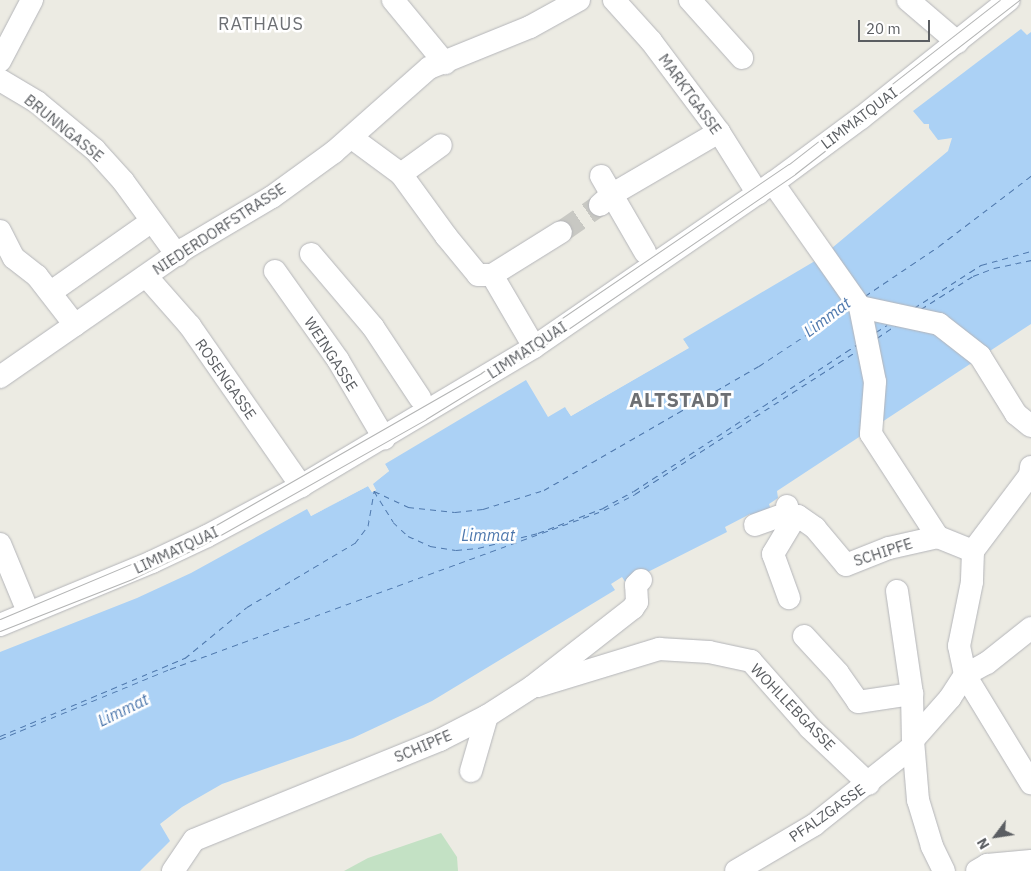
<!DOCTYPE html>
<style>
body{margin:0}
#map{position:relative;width:1031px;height:871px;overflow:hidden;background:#ecebe3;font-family:"IBM Plex Sans",sans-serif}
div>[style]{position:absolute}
.green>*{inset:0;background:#c3e1c4}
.water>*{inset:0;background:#abd1f5}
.pier>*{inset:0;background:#ecebe3}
.ferry>*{height:1px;margin-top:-0.5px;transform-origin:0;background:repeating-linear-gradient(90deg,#4e78ad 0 6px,transparent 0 11px)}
.street-tunnel>*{height:22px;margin-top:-11px;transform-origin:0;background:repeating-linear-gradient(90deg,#c8c8c3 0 22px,transparent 0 33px)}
.roads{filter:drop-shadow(0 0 1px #b4b5b9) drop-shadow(0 0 1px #b4b5b9)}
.street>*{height:22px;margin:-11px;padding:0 11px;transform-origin:11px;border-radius:11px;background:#fff}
.tram>*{height:1px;margin:-0.5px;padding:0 0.5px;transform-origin:0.5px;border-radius:0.5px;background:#b3b4b4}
span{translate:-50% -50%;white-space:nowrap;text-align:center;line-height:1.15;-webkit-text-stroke:5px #fff;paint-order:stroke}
.street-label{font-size:15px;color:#5b5e62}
.water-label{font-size:16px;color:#4e78ad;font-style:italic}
.quarter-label{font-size:18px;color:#6d7074;letter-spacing:1px}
.district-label{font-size:20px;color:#6d7074;font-weight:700;letter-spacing:1px}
.north{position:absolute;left:971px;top:811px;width:50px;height:50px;-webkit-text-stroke:4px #fff;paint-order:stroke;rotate:239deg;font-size:14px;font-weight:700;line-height:20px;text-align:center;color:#5b5e62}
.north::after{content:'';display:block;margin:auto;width:18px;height:22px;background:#5b5e62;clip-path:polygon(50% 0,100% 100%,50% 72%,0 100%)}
.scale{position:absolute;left:858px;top:20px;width:72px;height:22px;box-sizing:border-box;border:2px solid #5b5e62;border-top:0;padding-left:6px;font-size:15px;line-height:18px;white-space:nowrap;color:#5b5e62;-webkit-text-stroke:4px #fff;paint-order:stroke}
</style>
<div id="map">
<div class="green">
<div style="clip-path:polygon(441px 833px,457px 857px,458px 871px,344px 871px,368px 858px)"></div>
</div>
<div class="water">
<div style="clip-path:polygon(1021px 29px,1027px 35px,1031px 32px,1031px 324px,777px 491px,778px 498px,769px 504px,771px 510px,754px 519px,750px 514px,725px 527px,727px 532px,626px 583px,622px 577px,611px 584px,615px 590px,432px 701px,353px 738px,222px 784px,182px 807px,160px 824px,170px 841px,140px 871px,0 871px,0 652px,137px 598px,191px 573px,307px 509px,311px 516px,368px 486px,372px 492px,376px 490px,372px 484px,389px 471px,385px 464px,526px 380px,548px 417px,565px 407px,571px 416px,688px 348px,683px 339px,820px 258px,948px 151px,952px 138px,938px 140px,929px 128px,929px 124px,924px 124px,913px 111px)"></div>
</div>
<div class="pier">
<div style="clip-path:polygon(683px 339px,689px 348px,571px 416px,565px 407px,571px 413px,685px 347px)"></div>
<div style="clip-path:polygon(385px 464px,389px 471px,373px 484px,376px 490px,372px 492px,368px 486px,311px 516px,309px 508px,312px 512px,324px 509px,370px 484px,386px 470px)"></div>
</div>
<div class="ferry">
<div style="left:865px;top:296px;width:89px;rotate:-34deg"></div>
<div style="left:939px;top:246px;width:116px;rotate:-37.3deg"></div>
<div style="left:914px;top:308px;width:80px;rotate:-32.7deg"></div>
<div style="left:981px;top:265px;width:52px;rotate:-15.6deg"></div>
<div style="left:921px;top:309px;width:62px;rotate:-32.4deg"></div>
<div style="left:973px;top:276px;width:22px;rotate:-21deg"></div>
<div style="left:994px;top:268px;width:38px;rotate:-12deg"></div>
<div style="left:876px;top:332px;width:13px;rotate:-32deg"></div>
<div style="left:877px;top:338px;width:22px;rotate:-34deg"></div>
<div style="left:374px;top:491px;width:38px;rotate:25deg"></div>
<div style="left:408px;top:507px;width:47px;rotate:6.1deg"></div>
<div style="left:455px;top:512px;width:28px;rotate:-6deg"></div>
<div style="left:483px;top:509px;width:64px;rotate:-17.3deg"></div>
<div style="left:544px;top:490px;width:248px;rotate:-30deg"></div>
<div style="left:759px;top:366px;width:105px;rotate:-33.4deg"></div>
<div style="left:0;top:736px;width:201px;rotate:-22.9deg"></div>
<div style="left:185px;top:658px;width:80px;rotate:-39.4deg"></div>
<div style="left:247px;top:607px;width:126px;rotate:-30.7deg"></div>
<div style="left:355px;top:543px;width:21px;rotate:-53deg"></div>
<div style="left:368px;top:526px;width:36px;rotate:-80deg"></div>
<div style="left:374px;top:491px;width:36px;rotate:58deg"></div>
<div style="left:393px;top:522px;width:21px;rotate:43deg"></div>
<div style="left:408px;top:536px;width:24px;rotate:24deg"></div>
<div style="left:430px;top:546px;width:26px;rotate:9deg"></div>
<div style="left:456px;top:550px;width:22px;rotate:-5deg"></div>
<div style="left:478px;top:548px;width:62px;rotate:-14deg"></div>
<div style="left:538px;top:533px;width:70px;rotate:-21deg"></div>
<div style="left:603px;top:508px;width:35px;rotate:-29deg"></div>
<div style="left:634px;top:491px;width:266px;rotate:-33.3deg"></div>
<div style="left:0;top:739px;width:184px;rotate:-22.4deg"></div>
<div style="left:170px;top:669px;width:462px;rotate:-20.1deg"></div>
<div style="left:604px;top:510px;width:35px;rotate:-27deg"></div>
<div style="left:635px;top:494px;width:264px;rotate:-32.8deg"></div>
</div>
<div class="street-tunnel">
<div style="left:561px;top:232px;width:47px;rotate:-34.7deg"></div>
</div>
<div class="roads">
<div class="street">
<div style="left:393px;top:0;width:82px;rotate:50.5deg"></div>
<div style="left:614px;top:0;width:55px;rotate:47.9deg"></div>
<div style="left:651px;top:41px;width:114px;rotate:53.2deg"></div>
<div style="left:719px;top:132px;width:73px;rotate:57.8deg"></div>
<div style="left:690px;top:0;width:78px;rotate:48.1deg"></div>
<div style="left:908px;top:0;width:65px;rotate:40.6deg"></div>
<div style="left:0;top:61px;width:69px;rotate:-62.3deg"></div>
<div style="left:0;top:80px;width:43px;rotate:30.7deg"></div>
<div style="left:37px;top:102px;width:75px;rotate:39.6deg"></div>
<div style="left:95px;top:150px;width:42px;rotate:47.9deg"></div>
<div style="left:123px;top:181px;width:92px;rotate:53.9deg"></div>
<div style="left:352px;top:138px;width:61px;rotate:36.3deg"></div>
<div style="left:401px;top:174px;width:77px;rotate:54deg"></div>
<div style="left:446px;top:236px;width:50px;rotate:50.6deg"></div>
<div style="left:478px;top:275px;width:14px"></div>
<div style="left:492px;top:275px;width:83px;rotate:59.7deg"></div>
<div style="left:401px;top:174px;width:49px;rotate:-35.9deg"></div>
<div style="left:601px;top:176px;width:88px;rotate:59.9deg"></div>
<div style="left:773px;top:183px;width:151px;rotate:54.9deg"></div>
<div style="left:860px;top:307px;width:81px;rotate:12.1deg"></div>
<div style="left:939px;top:324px;width:52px;rotate:38deg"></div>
<div style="left:980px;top:356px;width:68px;rotate:58.2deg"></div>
<div style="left:1016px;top:414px;width:19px;rotate:39deg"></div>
<div style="left:600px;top:205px;width:15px;rotate:-42deg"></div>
<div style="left:611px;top:195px;width:125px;rotate:-30.3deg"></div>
<div style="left:0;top:231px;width:30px;rotate:63deg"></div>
<div style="left:14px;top:258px;width:29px;rotate:38deg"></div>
<div style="left:37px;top:276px;width:62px;rotate:52.2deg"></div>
<div style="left:311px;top:254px;width:96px;rotate:49.7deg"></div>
<div style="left:373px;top:327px;width:85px;rotate:56.5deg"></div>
<div style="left:275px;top:271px;width:109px;rotate:54.7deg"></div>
<div style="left:338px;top:360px;width:91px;rotate:59.5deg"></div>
<div style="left:492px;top:275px;width:81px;rotate:-31.9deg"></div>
<div style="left:146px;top:276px;width:67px;rotate:48.7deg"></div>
<div style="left:190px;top:326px;width:195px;rotate:55.2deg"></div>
<div style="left:51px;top:292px;width:123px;rotate:-35.1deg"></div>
<div style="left:860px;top:307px;width:76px;rotate:78.7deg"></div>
<div style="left:875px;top:382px;width:52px;rotate:94.4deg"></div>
<div style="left:871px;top:434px;width:123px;rotate:57deg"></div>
<div style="left:0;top:377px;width:224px;rotate:-34.8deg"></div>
<div style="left:184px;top:249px;width:102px;rotate:-30.6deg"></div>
<div style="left:272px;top:197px;width:77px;rotate:-36deg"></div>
<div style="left:334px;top:152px;width:127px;rotate:-41.5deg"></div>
<div style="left:429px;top:68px;width:109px;rotate:-22.1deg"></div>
<div style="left:530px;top:27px;width:56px;rotate:-28.9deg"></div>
<div style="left:1031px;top:467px;width:8px;rotate:97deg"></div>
<div style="left:1030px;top:475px;width:95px;rotate:126.9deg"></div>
<div style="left:973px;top:551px;width:31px;rotate:92deg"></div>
<div style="left:972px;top:582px;width:65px;rotate:101.5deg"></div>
<div style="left:959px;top:646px;width:30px;rotate:78deg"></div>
<div style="left:965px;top:675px;width:127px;rotate:58.6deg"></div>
<div style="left:787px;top:506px;width:18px;rotate:77deg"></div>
<div style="left:791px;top:524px;width:35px;rotate:121deg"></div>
<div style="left:773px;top:554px;width:47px;rotate:70deg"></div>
<div style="left:755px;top:525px;width:32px;rotate:-20deg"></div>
<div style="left:785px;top:514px;width:13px;rotate:9deg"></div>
<div style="left:798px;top:516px;width:21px;rotate:35deg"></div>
<div style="left:815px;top:528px;width:48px;rotate:50deg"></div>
<div style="left:846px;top:565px;width:46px;rotate:-21.6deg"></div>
<div style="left:889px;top:548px;width:50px;rotate:-12.7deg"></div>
<div style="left:938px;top:537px;width:38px;rotate:22deg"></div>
<div style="left:0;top:544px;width:63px;rotate:67.5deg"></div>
<div style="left:897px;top:591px;width:104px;rotate:81.7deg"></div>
<div style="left:912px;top:694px;width:46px;rotate:88.8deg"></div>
<div style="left:0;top:625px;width:165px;rotate:-22.5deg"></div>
<div style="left:152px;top:562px;width:61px;rotate:-25.3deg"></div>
<div style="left:207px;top:536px;width:106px;rotate:-28deg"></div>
<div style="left:301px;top:486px;width:271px;rotate:-30.8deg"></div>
<div style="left:534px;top:347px;width:290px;rotate:-34.5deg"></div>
<div style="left:773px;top:183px;width:109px;rotate:-36.5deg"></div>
<div style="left:861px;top:118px;width:189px;rotate:-38.6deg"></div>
<div style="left:804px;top:636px;width:50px;rotate:47.4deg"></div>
<div style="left:838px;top:673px;width:35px;rotate:55deg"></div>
<div style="left:858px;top:702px;width:55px;rotate:-8.4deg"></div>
<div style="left:538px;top:686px;width:127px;rotate:-17deg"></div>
<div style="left:659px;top:649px;width:50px;rotate:3.4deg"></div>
<div style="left:709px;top:652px;width:43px;rotate:12.1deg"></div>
<div style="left:751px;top:661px;width:89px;rotate:48.6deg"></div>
<div style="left:810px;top:728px;width:81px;rotate:43.5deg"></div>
<div style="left:471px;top:771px;width:57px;rotate:-73.8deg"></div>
<div style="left:173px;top:871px;width:37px;rotate:-56deg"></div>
<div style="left:194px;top:840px;width:266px;rotate:-22.1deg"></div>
<div style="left:440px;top:740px;width:53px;rotate:-27.1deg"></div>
<div style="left:487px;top:716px;width:54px;rotate:-32.8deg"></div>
<div style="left:532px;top:687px;width:128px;rotate:-38deg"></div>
<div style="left:633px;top:608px;width:7px;rotate:-56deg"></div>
<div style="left:637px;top:602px;width:17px;rotate:-93deg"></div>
<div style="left:636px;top:585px;width:7px;rotate:-45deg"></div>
<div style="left:736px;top:871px;width:91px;rotate:-30.5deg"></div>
<div style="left:814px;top:825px;width:125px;rotate:-38.5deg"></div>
<div style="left:944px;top:871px;width:28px;rotate:-116deg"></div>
<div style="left:932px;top:846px;width:48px;rotate:-106.9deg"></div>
<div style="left:918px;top:800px;width:60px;rotate:-94.8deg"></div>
<div style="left:913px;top:740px;width:56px;rotate:-48.6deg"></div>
<div style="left:950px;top:698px;width:27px;rotate:-57deg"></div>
<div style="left:965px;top:675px;width:25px;rotate:-29deg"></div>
<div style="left:987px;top:663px;width:56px;rotate:-38.5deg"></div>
<div style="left:977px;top:871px;width:12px;rotate:-31deg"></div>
<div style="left:987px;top:865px;width:44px;rotate:-5.2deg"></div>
</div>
</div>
<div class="tram">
<div style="left:0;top:619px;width:212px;rotate:-22.8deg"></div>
<div style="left:195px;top:537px;width:330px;rotate:-29.8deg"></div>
<div style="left:481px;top:373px;width:372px;rotate:-34.2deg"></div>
<div style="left:789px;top:164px;width:267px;rotate:-37.9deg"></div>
<div style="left:0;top:631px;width:142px;rotate:-21.5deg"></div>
<div style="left:132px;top:579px;width:76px;rotate:-25.6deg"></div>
<div style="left:201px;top:546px;width:258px;rotate:-29.4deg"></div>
<div style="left:426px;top:419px;width:122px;rotate:-31.6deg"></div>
<div style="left:530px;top:355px;width:321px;rotate:-34.3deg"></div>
<div style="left:795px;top:174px;width:284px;rotate:-37.8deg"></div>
</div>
<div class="street-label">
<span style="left:690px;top:94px;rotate:54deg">MARKTGASSE</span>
<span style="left:859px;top:118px;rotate:-37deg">LIMMATQUAI</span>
<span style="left:64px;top:128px;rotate:39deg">BRUNNGASSE</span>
<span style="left:219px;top:229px;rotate:-33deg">NIEDERDORFSTRASSE</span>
<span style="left:527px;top:350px;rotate:-33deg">LIMMATQUAI</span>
<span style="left:331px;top:354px;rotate:57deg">WEINGASSE</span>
<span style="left:226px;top:379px;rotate:55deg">ROSENGASSE</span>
<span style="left:176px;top:550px;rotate:-25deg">LIMMATQUAI</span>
<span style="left:883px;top:552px;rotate:-18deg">SCHIPFE</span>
<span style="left:793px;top:707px;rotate:46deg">WOHLLEBGASSE</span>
<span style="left:423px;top:746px;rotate:-23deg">SCHIPFE</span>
<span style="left:827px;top:813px;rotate:-35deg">PFALZGASSE</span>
</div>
<div class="water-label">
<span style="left:827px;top:317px;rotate:-37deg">Limmat</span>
<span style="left:488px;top:535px">Limmat</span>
<span style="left:123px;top:710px;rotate:-26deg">Limmat</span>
</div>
<div class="quarter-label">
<span style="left:261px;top:24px">RATHAUS</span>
</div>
<div class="district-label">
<span style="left:681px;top:399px">ALTSTADT</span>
</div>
<div class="north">N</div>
<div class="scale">20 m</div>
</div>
